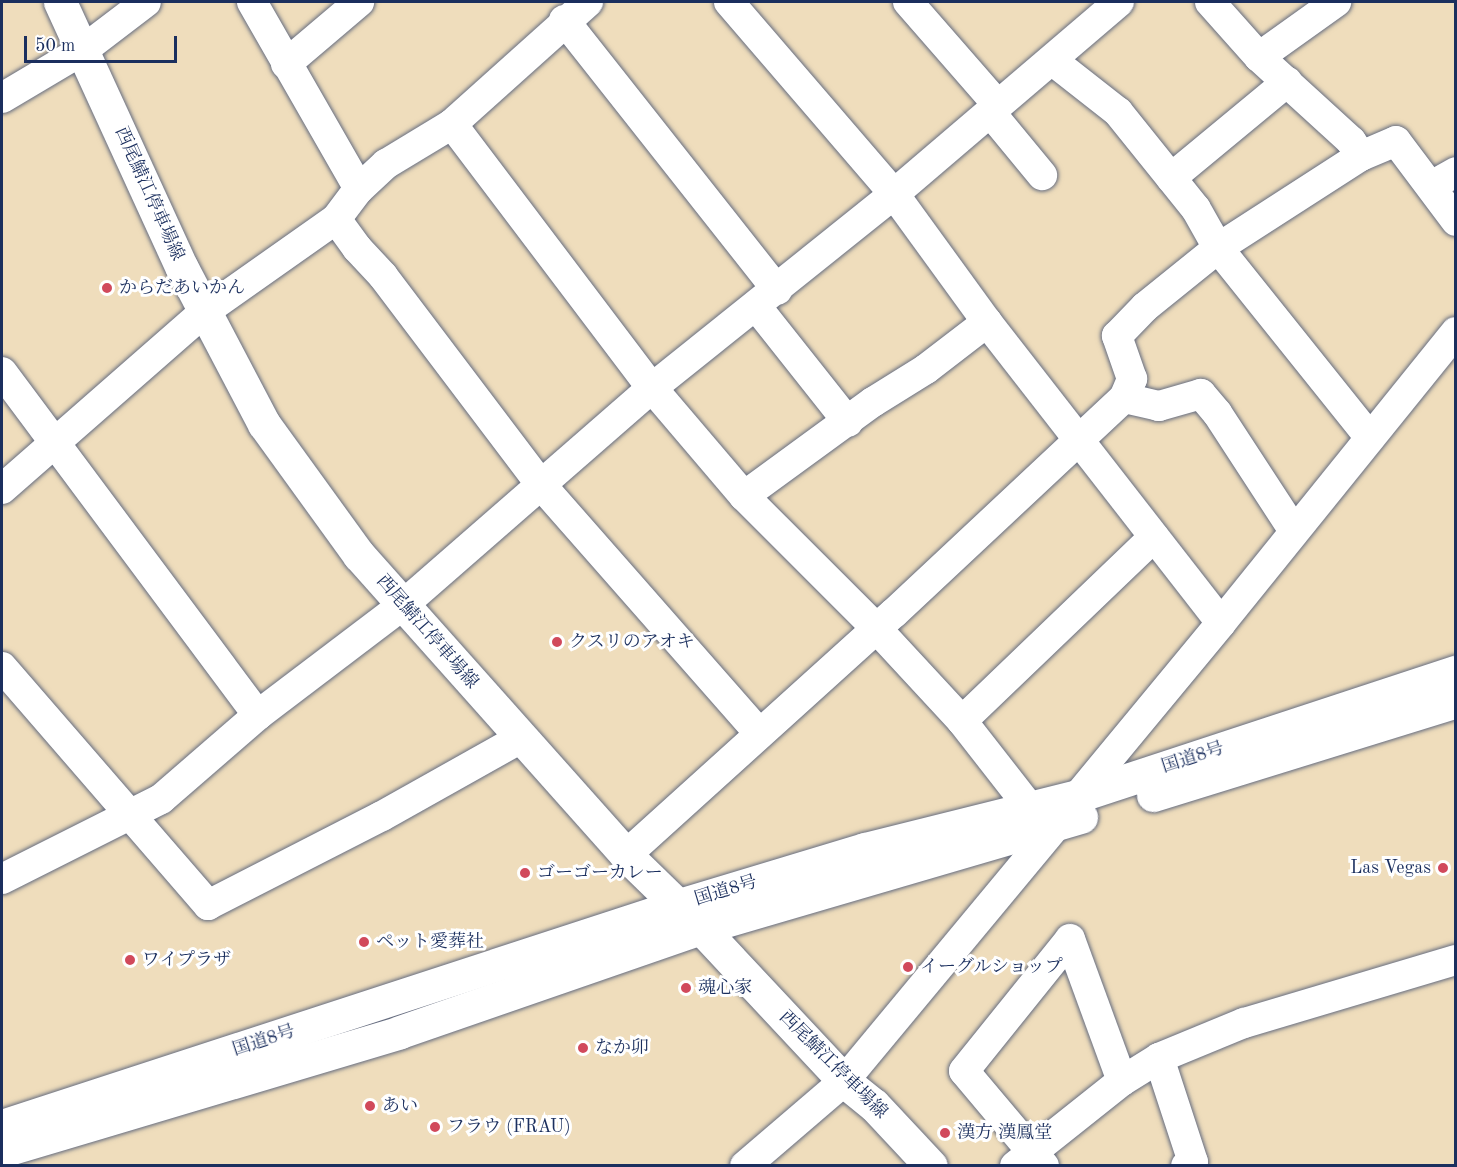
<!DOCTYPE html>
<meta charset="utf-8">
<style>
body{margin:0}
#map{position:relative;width:1457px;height:1167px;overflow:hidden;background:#efddbc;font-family:"Old Standard TT","Noto Serif JP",serif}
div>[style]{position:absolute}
.roads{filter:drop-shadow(0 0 2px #656c7f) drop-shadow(0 0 2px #656c7f)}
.minor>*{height:30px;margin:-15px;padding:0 15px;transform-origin:15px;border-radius:15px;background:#fff}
.major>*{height:33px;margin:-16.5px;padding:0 16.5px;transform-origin:16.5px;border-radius:16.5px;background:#fff}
.highway>*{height:33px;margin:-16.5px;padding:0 16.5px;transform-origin:16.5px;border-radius:16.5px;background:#fff}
.dots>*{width:16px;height:16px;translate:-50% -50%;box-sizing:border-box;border:3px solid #fff;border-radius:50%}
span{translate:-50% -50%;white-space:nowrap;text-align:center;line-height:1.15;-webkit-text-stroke:6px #fff;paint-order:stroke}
.street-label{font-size:18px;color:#1b2f5e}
.poi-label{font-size:18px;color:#1b2f5e}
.left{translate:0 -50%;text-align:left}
.right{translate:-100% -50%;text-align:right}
.frame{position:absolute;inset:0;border:3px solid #1b2f5e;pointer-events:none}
.scale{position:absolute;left:24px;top:36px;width:153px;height:27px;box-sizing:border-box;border:3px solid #1b2f5e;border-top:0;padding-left:8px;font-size:18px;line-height:21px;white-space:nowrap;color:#1b2f5e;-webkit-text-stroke:4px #fff;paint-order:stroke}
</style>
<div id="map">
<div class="roads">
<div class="minor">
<div style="left:252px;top:2px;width:215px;rotate:60.2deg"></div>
<div style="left:729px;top:2px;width:253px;rotate:49.3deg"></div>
<div style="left:894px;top:194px;width:158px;rotate:54deg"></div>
<div style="left:987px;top:322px;width:381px;rotate:52.1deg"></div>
<div style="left:908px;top:2px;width:137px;rotate:48.9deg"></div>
<div style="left:1210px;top:2px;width:74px;rotate:48.3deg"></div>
<div style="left:1259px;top:57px;width:125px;rotate:42.4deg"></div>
<div style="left:1351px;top:141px;width:18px;rotate:56deg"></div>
<div style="left:564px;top:20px;width:344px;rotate:51.7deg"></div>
<div style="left:1259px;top:57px;width:95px;rotate:-35.5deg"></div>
<div style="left:1053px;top:61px;width:83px;rotate:38.1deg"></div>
<div style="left:1118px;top:112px;width:124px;rotate:51.2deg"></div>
<div style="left:1196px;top:209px;width:45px;rotate:60.6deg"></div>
<div style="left:1218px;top:248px;width:243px;rotate:51.3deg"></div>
<div style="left:286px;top:64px;width:96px;rotate:-40.3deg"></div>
<div style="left:2px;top:98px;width:94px;rotate:-30.7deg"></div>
<div style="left:83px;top:50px;width:79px;rotate:-37.3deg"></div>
<div style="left:990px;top:112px;width:82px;rotate:50.5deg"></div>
<div style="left:452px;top:124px;width:331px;rotate:52.9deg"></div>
<div style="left:652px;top:388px;width:142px;rotate:49.6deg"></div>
<div style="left:744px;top:496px;width:187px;rotate:45deg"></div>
<div style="left:876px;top:628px;width:127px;rotate:47.2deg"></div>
<div style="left:962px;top:721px;width:110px;rotate:52deg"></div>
<div style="left:1171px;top:178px;width:151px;rotate:-39.6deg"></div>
<div style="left:1431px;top:186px;width:29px;rotate:-29deg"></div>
<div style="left:336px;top:219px;width:36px;rotate:54deg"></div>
<div style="left:357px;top:248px;width:38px;rotate:47deg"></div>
<div style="left:383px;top:276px;width:263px;rotate:52.9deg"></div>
<div style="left:542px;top:486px;width:329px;rotate:48.7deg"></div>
<div style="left:756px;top:306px;width:148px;rotate:51.6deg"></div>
<div style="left:2px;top:372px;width:428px;rotate:53.3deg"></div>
<div style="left:2px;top:489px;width:269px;rotate:-41.2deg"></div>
<div style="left:204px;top:312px;width:161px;rotate:-35.2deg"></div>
<div style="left:336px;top:219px;width:38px;rotate:-53deg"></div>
<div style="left:359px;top:189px;width:37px;rotate:-43deg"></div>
<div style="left:386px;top:164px;width:77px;rotate:-31.2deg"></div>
<div style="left:452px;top:124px;width:183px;rotate:-41.9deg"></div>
<div style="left:744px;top:496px;width:160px;rotate:-36.1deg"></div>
<div style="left:873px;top:402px;width:62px;rotate:-31.9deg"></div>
<div style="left:926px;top:369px;width:77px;rotate:-37.6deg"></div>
<div style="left:1294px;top:531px;width:141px;rotate:-123.1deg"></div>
<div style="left:1217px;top:413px;width:25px;rotate:-130deg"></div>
<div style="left:1201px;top:394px;width:44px;rotate:164.1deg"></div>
<div style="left:1159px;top:406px;width:36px;rotate:-167deg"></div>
<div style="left:1124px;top:398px;width:21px;rotate:-67deg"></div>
<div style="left:1132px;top:379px;width:46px;rotate:-109.2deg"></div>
<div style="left:1117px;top:336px;width:40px;rotate:-46deg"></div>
<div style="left:1145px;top:307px;width:94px;rotate:-38.9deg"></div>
<div style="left:1218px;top:248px;width:170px;rotate:-32.8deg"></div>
<div style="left:1361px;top:156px;width:38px;rotate:-23deg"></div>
<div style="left:1396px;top:141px;width:100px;rotate:53.1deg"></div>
<div style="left:2px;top:667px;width:315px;rotate:49.1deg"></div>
<div style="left:208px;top:905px;width:195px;rotate:-27.1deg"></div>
<div style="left:382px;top:816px;width:159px;rotate:-29.3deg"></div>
<div style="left:962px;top:721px;width:266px;rotate:-43.8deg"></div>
<div style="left:1078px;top:796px;width:224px;rotate:-50.4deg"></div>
<div style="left:1221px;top:623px;width:374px;rotate:-51.1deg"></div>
<div style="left:626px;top:855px;width:361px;rotate:-42.1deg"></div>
<div style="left:894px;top:613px;width:315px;rotate:-43.1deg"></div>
<div style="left:2px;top:879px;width:178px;rotate:-26.7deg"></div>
<div style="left:161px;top:799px;width:128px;rotate:-40.9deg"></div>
<div style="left:258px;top:715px;width:182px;rotate:-37.2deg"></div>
<div style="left:403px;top:605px;width:330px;rotate:-41.1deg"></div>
<div style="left:652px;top:388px;width:310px;rotate:-38.7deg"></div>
<div style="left:894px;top:194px;width:296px;rotate:-40.5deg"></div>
<div style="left:1159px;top:1058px;width:109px;rotate:71.9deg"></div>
<div style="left:1193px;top:1162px;width:8px;rotate:150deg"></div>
<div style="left:745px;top:1166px;width:130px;rotate:-40.6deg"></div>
<div style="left:844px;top:1081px;width:334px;rotate:-50.3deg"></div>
<div style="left:1015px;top:1166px;width:137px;rotate:-38.5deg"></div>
<div style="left:1122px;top:1081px;width:44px;rotate:-31.9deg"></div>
<div style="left:1159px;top:1058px;width:92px;rotate:-22.4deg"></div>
<div style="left:1244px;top:1023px;width:221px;rotate:-16.6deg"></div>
<div style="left:1044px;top:1166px;width:124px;rotate:-130.1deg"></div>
<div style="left:964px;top:1071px;width:169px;rotate:-51.2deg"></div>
<div style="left:1070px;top:939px;width:151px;rotate:69.9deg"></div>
</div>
<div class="major">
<div style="left:60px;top:2px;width:293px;rotate:65.4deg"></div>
<div style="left:182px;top:268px;width:176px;rotate:62.3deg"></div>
<div style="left:264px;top:424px;width:162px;rotate:54.1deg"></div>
<div style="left:359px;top:555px;width:402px;rotate:48.3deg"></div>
<div style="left:626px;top:855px;width:105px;rotate:44.2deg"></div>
<div style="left:701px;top:928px;width:209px;rotate:46.9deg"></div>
<div style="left:844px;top:1081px;width:38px;rotate:39deg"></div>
<div style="left:874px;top:1105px;width:83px;rotate:46.9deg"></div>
</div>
<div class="highway">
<div style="left:1153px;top:795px;width:317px;rotate:-17.2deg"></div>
<div style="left:2px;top:1126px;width:709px;rotate:-18.08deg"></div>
<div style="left:676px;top:906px;width:197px;rotate:-16.8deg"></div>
<div style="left:865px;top:849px;width:219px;rotate:-14deg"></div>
<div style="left:1078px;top:796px;width:398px;rotate:-18.2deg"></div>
<div style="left:2px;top:1151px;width:415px;rotate:-16.6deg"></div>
<div style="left:400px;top:1032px;width:318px;rotate:-19.1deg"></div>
<div style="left:701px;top:928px;width:396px;rotate:-16.3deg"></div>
</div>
</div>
<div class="dots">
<div style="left:107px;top:288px;background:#d1495b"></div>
<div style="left:557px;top:642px;background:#d1495b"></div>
<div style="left:1443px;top:868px;background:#d1495b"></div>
<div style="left:525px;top:873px;background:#d1495b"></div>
<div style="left:364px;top:942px;background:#d1495b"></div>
<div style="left:130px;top:960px;background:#d1495b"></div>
<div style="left:908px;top:967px;background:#d1495b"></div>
<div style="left:686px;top:988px;background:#d1495b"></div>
<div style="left:583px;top:1048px;background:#d1495b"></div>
<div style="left:370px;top:1106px;background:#d1495b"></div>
<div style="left:435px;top:1127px;background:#d1495b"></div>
<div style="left:945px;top:1133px;background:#d1495b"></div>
</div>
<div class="street-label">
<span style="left:149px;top:194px;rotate:66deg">西尾鯖江停車場線</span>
<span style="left:427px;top:632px;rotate:49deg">西尾鯖江停車場線</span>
<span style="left:1193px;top:758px;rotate:-18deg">国道8号</span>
<span style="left:726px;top:891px;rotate:-17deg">国道8号</span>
<span style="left:264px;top:1041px;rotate:-18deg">国道8号</span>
<span style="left:833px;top:1065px;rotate:45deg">西尾鯖江停車場線</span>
</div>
<div class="poi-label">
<span class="left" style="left:119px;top:288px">からだあいかん</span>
<span class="left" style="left:569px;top:642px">クスリのアオキ</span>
<span class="right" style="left:1431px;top:868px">Las Vegas</span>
<span class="left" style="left:537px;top:873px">ゴーゴーカレー</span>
<span class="left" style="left:376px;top:942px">ペット愛葬社</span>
<span class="left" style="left:142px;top:960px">ワイプラザ</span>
<span class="left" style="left:920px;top:967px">イーグルショップ</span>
<span class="left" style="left:698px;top:988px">魂心家</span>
<span class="left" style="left:595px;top:1048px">なか卯</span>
<span class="left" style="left:382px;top:1106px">あい</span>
<span class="left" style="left:447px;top:1127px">フラウ (FRAU)</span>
<span class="left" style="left:957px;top:1133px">漢方 漢鳳堂</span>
</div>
<div class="frame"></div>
<div class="scale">50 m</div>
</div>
